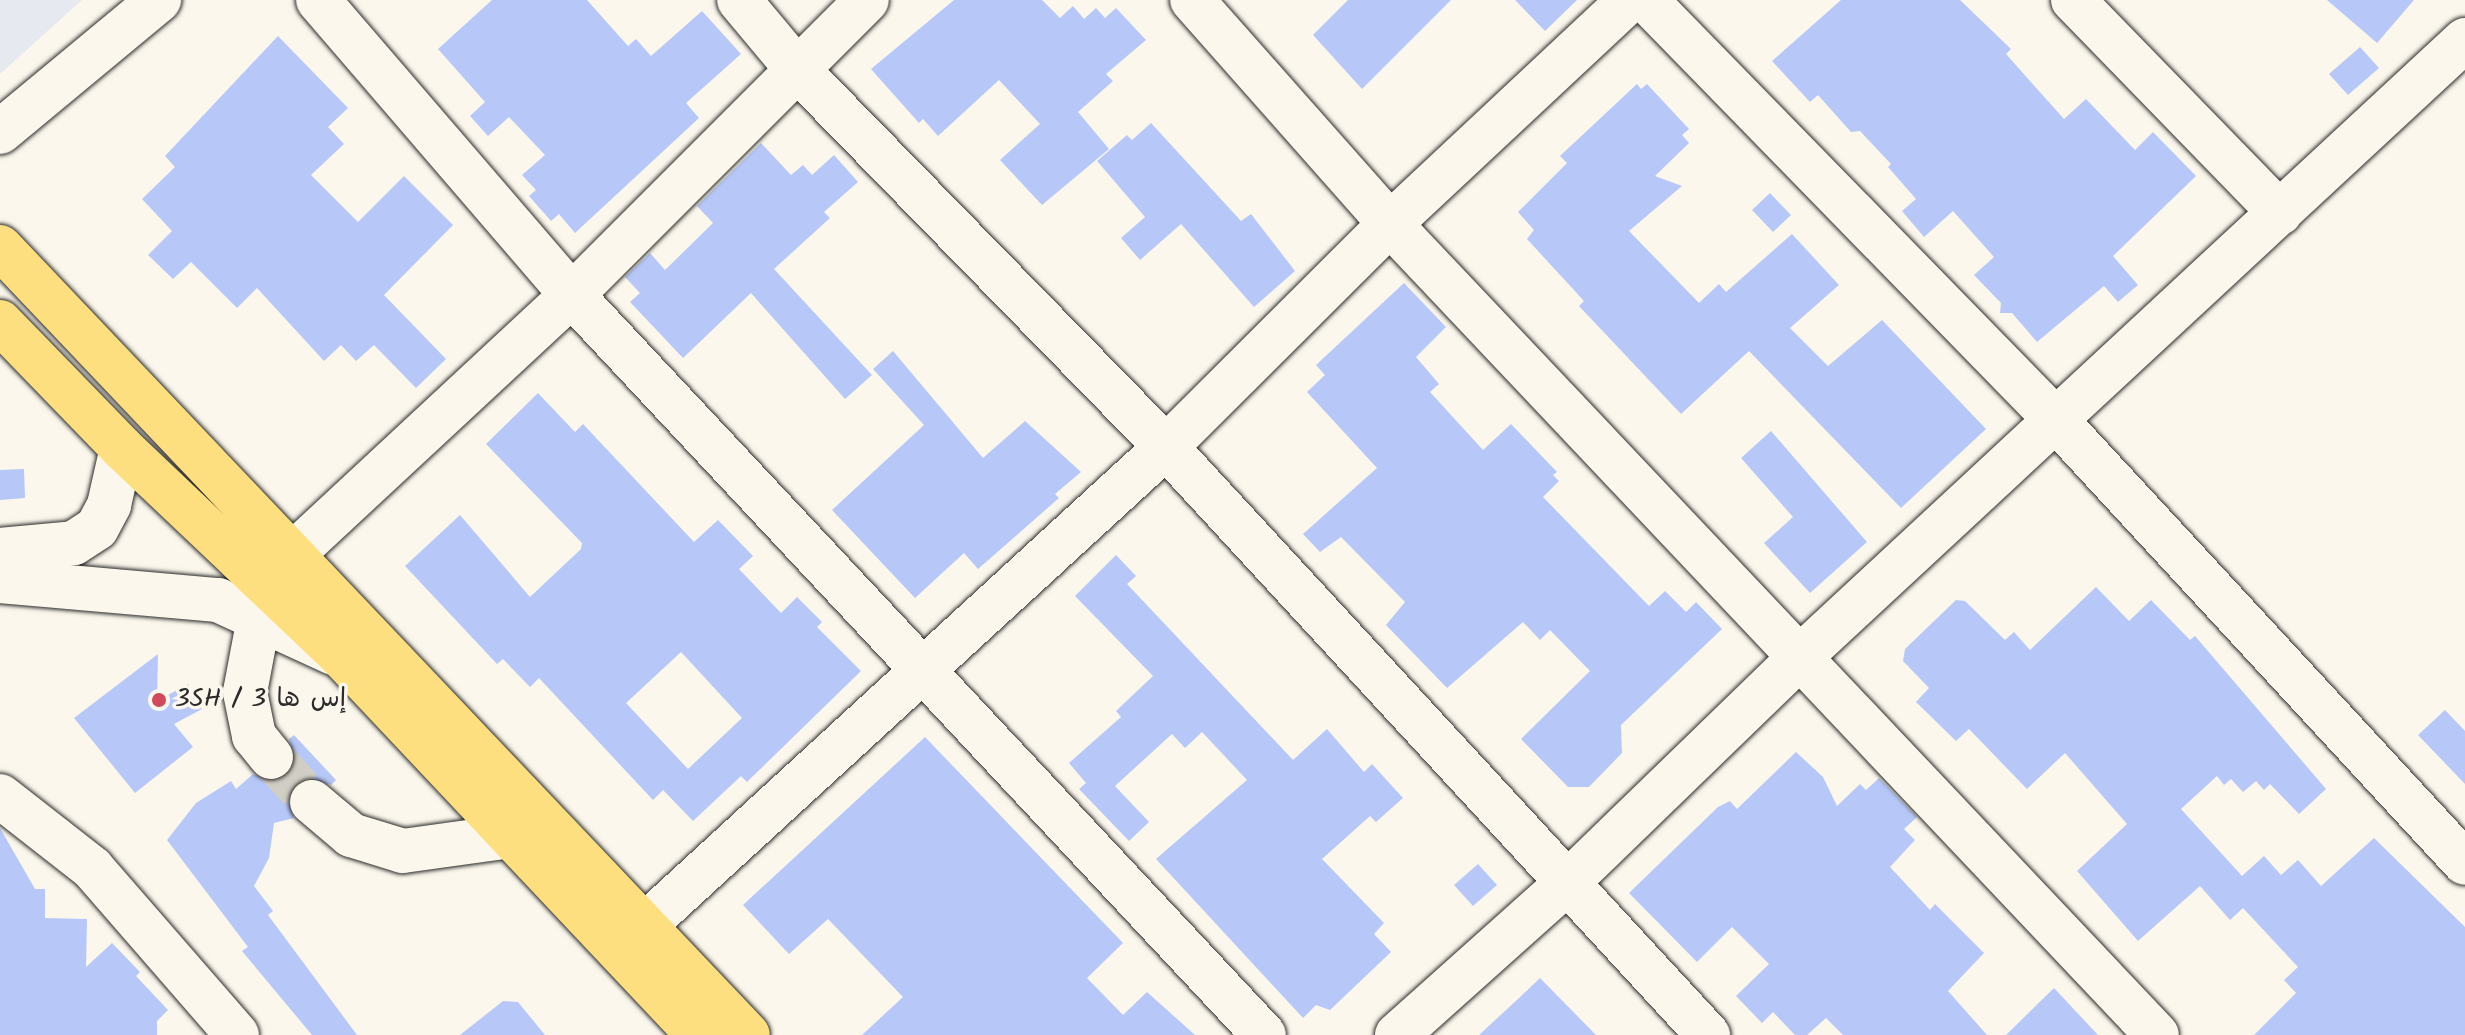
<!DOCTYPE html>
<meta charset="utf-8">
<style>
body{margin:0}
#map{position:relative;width:2465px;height:1035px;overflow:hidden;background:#fbf7ec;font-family:Kalam,"Playpen Sans Arabic",sans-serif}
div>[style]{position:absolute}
.built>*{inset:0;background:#e7e9f0}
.building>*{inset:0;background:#b7c8f8}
.minor-tunnel>*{height:44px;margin-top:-22px;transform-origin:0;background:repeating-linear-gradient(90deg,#d1cec5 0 44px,transparent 0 66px)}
.roads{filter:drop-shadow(0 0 2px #2b2b2b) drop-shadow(0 0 2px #2b2b2b)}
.minor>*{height:44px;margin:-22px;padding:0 22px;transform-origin:22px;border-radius:22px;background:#fbf7ec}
.highway>*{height:44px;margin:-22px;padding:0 22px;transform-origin:22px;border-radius:22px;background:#fedf80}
.dots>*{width:22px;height:22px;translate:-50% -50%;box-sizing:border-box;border:4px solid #fbf7ec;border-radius:50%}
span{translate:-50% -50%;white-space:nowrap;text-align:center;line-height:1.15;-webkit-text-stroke:7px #fbf7ec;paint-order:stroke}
.poi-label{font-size:26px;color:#2b2b2b}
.left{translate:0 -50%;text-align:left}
</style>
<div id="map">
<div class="built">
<div style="clip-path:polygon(0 0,82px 0,0 74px)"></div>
</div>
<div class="building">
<div style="clip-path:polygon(492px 0,587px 0,628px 46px,636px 39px,651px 56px,702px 11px,741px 54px,686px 103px,699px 118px,575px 233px,559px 214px,551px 221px,529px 196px,536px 190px,522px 175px,545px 155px,509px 117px,488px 136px,470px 116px,485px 102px,438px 49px)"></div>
<div style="clip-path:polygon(954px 0,1042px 0,1060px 18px,1073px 6px,1084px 19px,1096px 8px,1105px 18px,1116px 8px,1146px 40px,1106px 74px,1113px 81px,1078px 112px,1109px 149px,1042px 205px,1000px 160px,1040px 124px,999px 80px,938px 136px,923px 119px,919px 123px,871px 69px)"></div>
<div style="clip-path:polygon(1348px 0,1451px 0,1362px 89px,1313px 35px)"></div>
<div style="clip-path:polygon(1515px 0,1577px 0,1545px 31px)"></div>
<div style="clip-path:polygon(1841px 0,1960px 0,2011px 49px,2006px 54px,2064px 119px,2086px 99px,2135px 150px,2153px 132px,2196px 176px,2113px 256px,2138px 285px,2118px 302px,2104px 286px,2037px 342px,2012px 313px,2000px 313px,2001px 303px,1974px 275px,1994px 257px,1953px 211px,1924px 237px,1902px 211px,1916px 199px,1888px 167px,1891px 164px,1860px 131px,1851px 132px,1818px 95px,1810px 102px,1772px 61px)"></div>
<div style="clip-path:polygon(2327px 0,2414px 0,2377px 43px)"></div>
<div style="clip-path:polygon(278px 36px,348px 108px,328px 127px,344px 144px,311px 175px,358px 222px,404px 176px,453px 225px,384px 295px,446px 359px,416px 388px,374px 345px,356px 361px,341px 345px,324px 361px,257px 288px,237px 308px,191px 262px,173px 279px,148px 255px,172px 231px,142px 199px,175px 167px,165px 156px)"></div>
<div style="clip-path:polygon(2360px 47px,2379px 68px,2348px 95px,2329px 74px)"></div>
<div style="clip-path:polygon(1637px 84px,1641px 89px,1647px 84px,1689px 129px,1682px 135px,1689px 143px,1655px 176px,1682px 186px,1629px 231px,1699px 303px,1719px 284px,1726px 292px,1792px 234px,1839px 285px,1790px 328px,1828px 366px,1882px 320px,1986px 429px,1901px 508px,1749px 351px,1681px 414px,1579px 306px,1584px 301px,1527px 239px,1534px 230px,1518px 212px,1567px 163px,1560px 156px)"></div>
<div style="clip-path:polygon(1151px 123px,1241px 221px,1251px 214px,1295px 271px,1254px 307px,1181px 224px,1140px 260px,1121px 238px,1145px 217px,1097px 161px,1127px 135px,1132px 140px)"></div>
<div style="clip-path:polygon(761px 143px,791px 175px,803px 165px,812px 175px,834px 155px,858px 182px,824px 212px,830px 218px,774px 269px,872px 375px,845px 399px,751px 293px,683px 358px,630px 302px,640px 293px,625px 277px,650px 253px,665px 270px,713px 223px,697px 206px)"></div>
<div style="clip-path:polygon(1770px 193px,1791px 215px,1773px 232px,1752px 210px)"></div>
<div style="clip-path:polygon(1404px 283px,1446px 327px,1416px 357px,1439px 384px,1430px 392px,1483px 450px,1511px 424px,1557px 472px,1553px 475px,1559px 481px,1543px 497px,1649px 606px,1665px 591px,1686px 612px,1696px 602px,1722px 629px,1621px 725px,1622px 753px,1589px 787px,1568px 787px,1521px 739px,1590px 671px,1550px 630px,1540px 640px,1523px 622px,1447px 688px,1386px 625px,1405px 602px,1341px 537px,1320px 552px,1303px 534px,1377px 468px,1307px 392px,1325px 375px,1316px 365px)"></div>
<div style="clip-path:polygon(893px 351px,983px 458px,1025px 421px,1081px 472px,1055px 494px,1059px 498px,978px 569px,964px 553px,915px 598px,832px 510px,924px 425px,873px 369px)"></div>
<div style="clip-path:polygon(evenodd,538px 393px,575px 432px,583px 424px,694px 542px,718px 520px,753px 556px,739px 569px,781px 613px,797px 597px,822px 622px,817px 627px,861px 671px,747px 782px,741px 776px,693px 821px,663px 790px,653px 800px,539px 678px,530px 687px,503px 659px,497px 664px,405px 566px,460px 515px,530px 597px,581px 549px,582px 543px,486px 444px,538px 393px,681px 652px,742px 718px,688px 769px,626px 703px,681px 652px)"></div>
<div style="clip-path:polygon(1771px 431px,1867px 542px,1810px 593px,1764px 543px,1793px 517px,1741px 458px)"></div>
<div style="clip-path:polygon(24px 469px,25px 498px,0 500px,0 470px)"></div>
<div style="clip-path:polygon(1116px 555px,1136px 576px,1127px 584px,1293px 760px,1327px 729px,1364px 772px,1372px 764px,1403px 798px,1376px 822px,1370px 816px,1322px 859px,1384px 923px,1374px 934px,1391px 952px,1330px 1010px,1316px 1005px,1303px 1018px,1156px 859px,1247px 780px,1202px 732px,1185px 748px,1172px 734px,1115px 786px,1149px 822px,1129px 841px,1079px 789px,1086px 783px,1069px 763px,1121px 717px,1116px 711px,1153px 676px,1075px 596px)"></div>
<div style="clip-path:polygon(2096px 587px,2129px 621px,2151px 600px,2190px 640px,2195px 636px,2326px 789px,2299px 814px,2270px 784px,2264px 790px,2256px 781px,2243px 792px,2231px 779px,2224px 785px,2217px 776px,2181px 809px,2242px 876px,2264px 856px,2281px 875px,2298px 860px,2321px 886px,2374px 838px,2465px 927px,2465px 1035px,2254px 1035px,2296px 993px,2284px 980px,2298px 967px,2243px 908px,2230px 920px,2200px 886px,2138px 941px,2077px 871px,2127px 824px,2065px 753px,2027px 789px,1969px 729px,1956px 741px,1916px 702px,1929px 688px,1903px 661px,1905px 649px,1956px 600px,1965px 601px,2005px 640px,2014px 632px,2030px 650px)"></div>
<div style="clip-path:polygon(158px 654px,157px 701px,188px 684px,202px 709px,174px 724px,193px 747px,135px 793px,74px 718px)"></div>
<div style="clip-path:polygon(2445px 710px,2465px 731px,2465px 784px,2418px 735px)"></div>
<div style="clip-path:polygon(294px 735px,336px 780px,331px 785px,304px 778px,292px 787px,287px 798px,294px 818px,274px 823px,269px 858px,254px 886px,273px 911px,268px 915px,357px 1035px,312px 1035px,242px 951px,248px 947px,167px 840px,196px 803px,231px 781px,236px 789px,253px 774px,274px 782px,287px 776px,295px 765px,289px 739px)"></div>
<div style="clip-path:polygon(925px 737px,1123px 943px,1087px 978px,1123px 1015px,1147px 992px,1195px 1035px,862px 1035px,903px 997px,828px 919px,789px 954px,743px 905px)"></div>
<div style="clip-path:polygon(1796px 752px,1823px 777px,1837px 806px,1860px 784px,1866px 790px,1879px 778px,1917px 817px,1904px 829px,1915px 840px,1890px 867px,1930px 910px,1935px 904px,1984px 953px,1948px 991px,1987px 1035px,1843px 1035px,1826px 1018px,1807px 1035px,1795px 1035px,1773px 1012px,1762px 1023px,1736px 996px,1769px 964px,1732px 927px,1697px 962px,1629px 893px,1718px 807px,1730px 801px,1737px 809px)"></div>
<div style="clip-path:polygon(0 828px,35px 889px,45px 889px,45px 918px,87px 919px,86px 967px,112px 943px,140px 972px,136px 976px,168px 1010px,157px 1021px,157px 1035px,0 1035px)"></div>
<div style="clip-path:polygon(1478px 864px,1497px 885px,1473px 906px,1454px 885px)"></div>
<div style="clip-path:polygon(1540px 978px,1596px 1035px,1479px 1035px,1518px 999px)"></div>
<div style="clip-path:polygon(2054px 988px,2098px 1035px,2006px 1035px)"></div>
<div style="clip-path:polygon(503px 1001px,518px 1002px,545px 1035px,460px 1035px)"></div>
</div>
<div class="minor-tunnel">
<div style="left:271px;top:757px;width:61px;rotate:47.7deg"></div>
</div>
<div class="roads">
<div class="minor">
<div style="left:318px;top:0;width:389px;rotate:49.3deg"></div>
<div style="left:572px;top:295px;width:1013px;rotate:46.92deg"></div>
<div style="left:739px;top:0;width:87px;rotate:50.1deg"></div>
<div style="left:795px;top:67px;width:531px;rotate:45.69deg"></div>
<div style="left:1166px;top:447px;width:800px;rotate:47.33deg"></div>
<div style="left:1192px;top:0;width:299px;rotate:48.5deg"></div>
<div style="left:1390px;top:224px;width:1116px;rotate:46.6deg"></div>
<div style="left:1646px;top:0;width:586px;rotate:45.69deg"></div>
<div style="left:2055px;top:419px;width:604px;rotate:47.28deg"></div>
<div style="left:2073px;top:0;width:297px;rotate:45.8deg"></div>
<div style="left:0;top:132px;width:207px;rotate:-39.7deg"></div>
<div style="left:0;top:550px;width:74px;rotate:-5.4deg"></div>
<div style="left:74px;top:543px;width:27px;rotate:-33deg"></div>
<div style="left:97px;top:528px;width:26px;rotate:-62deg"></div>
<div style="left:109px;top:505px;width:58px;rotate:-77.2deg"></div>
<div style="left:292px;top:555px;width:382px;rotate:-42.9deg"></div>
<div style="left:572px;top:295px;width:417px;rotate:-45deg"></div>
<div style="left:0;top:581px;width:219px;rotate:5deg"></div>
<div style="left:218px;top:600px;width:127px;rotate:24.7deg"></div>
<div style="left:259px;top:618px;width:75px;rotate:100.7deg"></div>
<div style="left:245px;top:692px;width:45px;rotate:78.4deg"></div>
<div style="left:254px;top:736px;width:27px;rotate:51deg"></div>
<div style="left:0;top:796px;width:117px;rotate:38deg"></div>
<div style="left:92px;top:868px;width:221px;rotate:49deg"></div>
<div style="left:312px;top:802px;width:51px;rotate:40.2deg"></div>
<div style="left:351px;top:835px;width:54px;rotate:17.1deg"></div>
<div style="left:403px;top:851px;width:109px;rotate:-7.9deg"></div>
<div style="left:644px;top:926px;width:708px;rotate:-42.54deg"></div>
<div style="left:1166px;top:447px;width:316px;rotate:-44.9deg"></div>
<div style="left:1390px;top:224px;width:328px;rotate:-43.1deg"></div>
<div style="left:1397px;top:1035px;width:227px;rotate:-41.8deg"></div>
<div style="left:1566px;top:884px;width:326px;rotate:-44.1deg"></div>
<div style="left:1800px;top:657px;width:907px;rotate:-42.86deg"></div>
</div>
<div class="highway">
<div style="left:0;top:247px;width:1086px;rotate:46.49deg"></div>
<div style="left:0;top:322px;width:175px;rotate:45.9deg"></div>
<div style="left:122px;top:448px;width:302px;rotate:43.5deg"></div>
<div style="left:341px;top:656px;width:521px;rotate:46.71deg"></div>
</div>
</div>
<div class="dots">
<div style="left:159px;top:700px;background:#d1495b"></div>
</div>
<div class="poi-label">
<span class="left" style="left:175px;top:700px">3SH / 3 إس ها</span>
</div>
</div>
